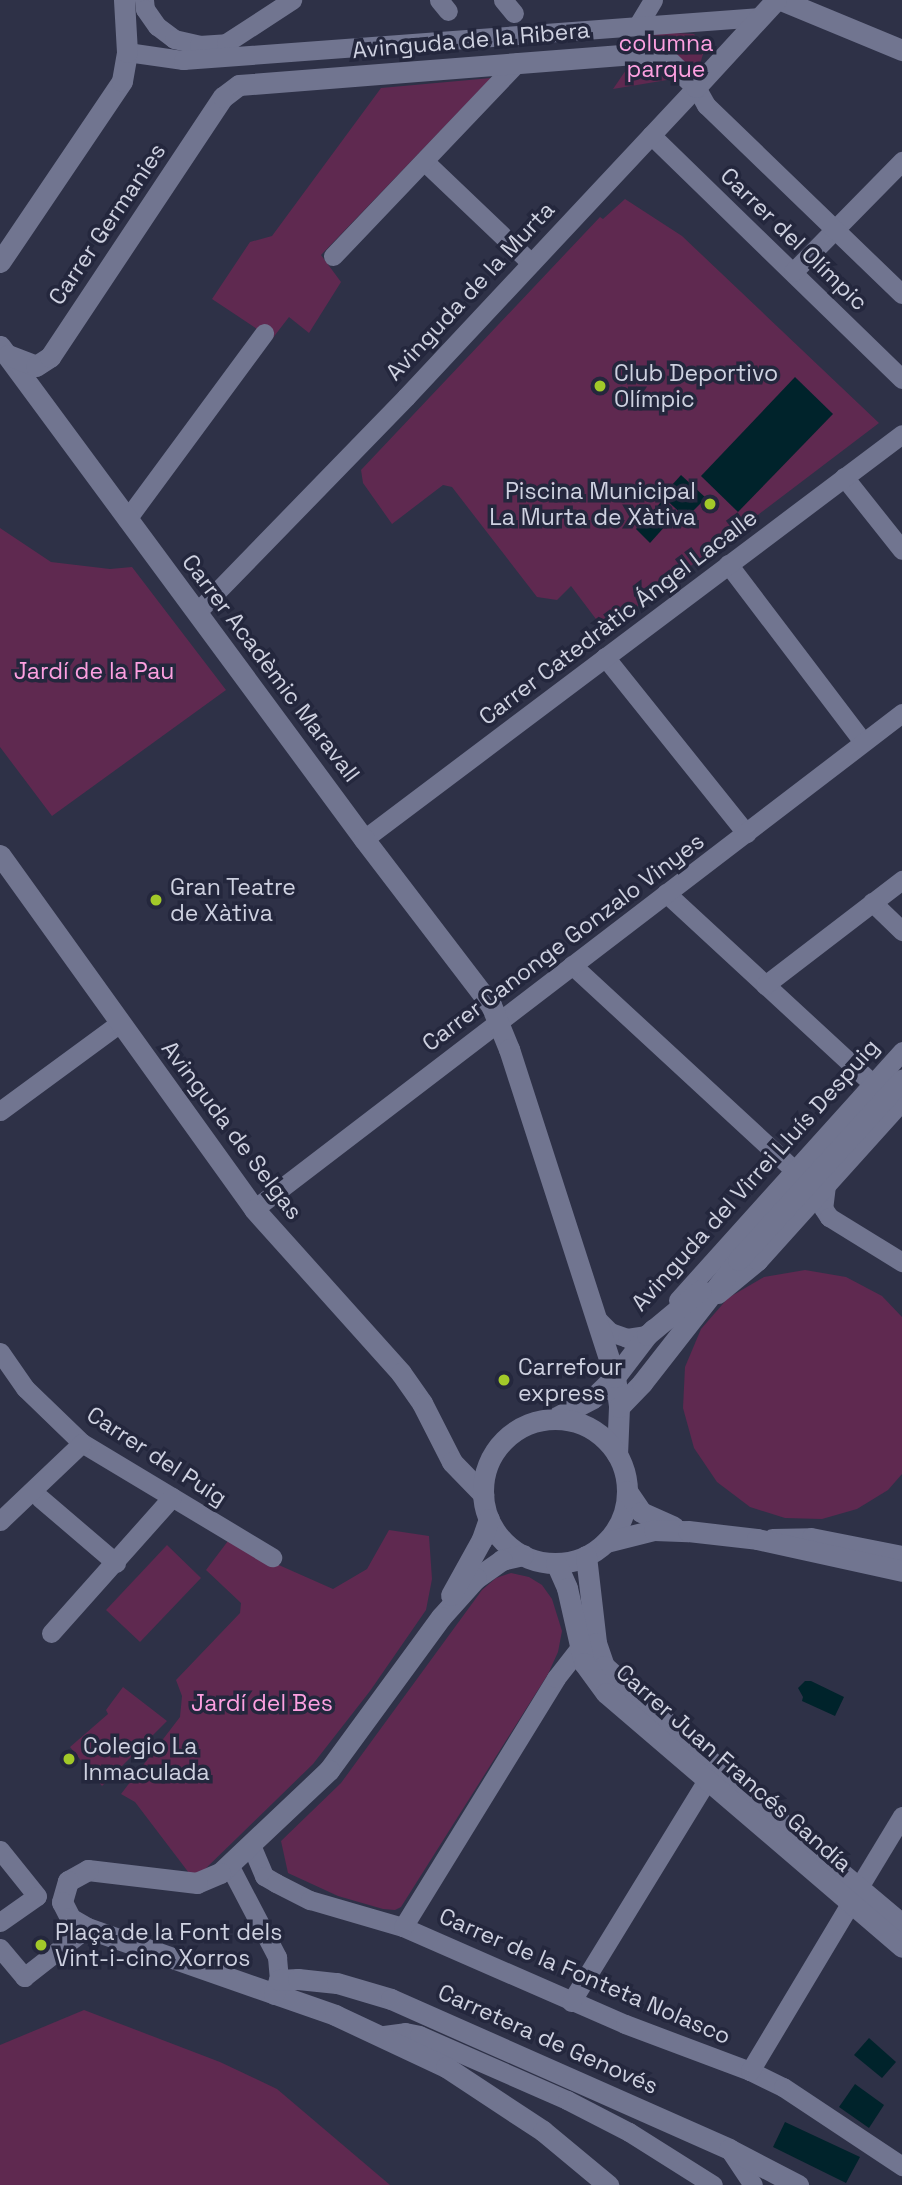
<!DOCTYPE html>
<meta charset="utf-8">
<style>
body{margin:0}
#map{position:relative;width:902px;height:2185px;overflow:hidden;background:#2e3147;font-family:"Space Grotesk",sans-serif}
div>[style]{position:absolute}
.green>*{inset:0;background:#5f2950}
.water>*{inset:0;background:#00232b}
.street>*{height:19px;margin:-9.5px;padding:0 9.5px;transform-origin:9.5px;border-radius:9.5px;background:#717590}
.secondary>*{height:21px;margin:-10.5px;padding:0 10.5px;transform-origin:10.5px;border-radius:10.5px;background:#717590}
.secondary>.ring{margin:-10.5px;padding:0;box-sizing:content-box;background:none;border:21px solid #717590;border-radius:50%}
.dots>*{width:19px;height:19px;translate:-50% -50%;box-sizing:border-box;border:4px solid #24273d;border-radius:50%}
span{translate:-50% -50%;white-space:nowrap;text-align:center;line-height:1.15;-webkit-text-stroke:7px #24273d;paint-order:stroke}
.street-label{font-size:23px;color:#ced1e0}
.park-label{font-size:23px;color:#fda0e0}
.poi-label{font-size:23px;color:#ced1e0}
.left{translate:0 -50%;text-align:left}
.right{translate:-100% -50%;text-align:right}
</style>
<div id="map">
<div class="green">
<div style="clip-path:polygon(652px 32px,694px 34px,705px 47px,697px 75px,613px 89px)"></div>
<div style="clip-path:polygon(491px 78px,321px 255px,341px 282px,309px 333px,289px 317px,272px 339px,212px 299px,250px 242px,272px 236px,381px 88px)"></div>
<div style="clip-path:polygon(625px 199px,682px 236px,879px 423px,605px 631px,571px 586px,557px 600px,537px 597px,452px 487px,443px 485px,392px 524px,363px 483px,361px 470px,600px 217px,603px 219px)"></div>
<div style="clip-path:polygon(0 528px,51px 562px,110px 569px,132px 567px,226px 690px,52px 816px,0 747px)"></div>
<div style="clip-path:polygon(805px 1270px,846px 1277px,882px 1296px,902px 1317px,902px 1474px,888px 1490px,857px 1509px,822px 1519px,785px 1518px,750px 1507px,717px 1482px,694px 1448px,683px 1408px,685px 1367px,701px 1329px,728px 1298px,764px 1277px)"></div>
<div style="clip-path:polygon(389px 1530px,429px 1536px,432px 1579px,426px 1610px,370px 1691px,313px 1764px,200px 1874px,189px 1873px,135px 1802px,121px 1794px,180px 1717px,182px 1696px,176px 1680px,240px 1613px,241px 1603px,206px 1570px,231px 1537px,272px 1562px,333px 1589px,367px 1569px)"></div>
<div style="clip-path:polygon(167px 1545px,201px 1578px,140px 1642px,106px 1610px)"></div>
<div style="clip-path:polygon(511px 1573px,529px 1577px,542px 1585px,552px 1599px,562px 1631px,558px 1652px,548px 1674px,401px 1907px,395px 1910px,383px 1909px,338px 1896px,288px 1873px,281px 1841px,341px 1783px,482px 1590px,496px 1578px)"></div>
<div style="clip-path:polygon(123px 1687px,167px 1721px,102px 1786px,70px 1747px,108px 1714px,106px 1710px)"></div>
<div style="clip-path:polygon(84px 2010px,220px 2062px,277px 2089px,390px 2185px,0 2185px,0 2045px)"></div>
</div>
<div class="water">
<div style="clip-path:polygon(795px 377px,833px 414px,738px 512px,701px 476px)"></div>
<div style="clip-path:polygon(681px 475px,706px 498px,686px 518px,662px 496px)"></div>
<div style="clip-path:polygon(662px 501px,676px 514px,650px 543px,636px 529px)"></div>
<div style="clip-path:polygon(805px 1681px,811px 1681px,844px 1697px,835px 1716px,802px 1701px,803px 1697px,798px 1688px)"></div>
<div style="clip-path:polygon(869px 2038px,896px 2062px,882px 2078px,854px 2055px)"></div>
<div style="clip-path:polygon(855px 2084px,884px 2105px,869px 2128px,839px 2107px)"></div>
<div style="clip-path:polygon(785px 2122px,860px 2157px,846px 2183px,773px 2147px)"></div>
</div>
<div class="street">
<div style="left:144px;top:0;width:9px;rotate:84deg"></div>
<div style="left:145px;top:9px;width:21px;rotate:55deg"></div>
<div style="left:157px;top:26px;width:21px;rotate:37deg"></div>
<div style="left:174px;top:39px;width:26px;rotate:13deg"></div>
<div style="left:199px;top:45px;width:27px;rotate:-4deg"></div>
<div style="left:226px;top:43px;width:79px;rotate:-33.1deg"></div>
<div style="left:439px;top:0;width:14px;rotate:51deg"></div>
<div style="left:503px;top:0;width:17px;rotate:50deg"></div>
<div style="left:638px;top:25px;width:29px;rotate:-59deg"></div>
<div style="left:127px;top:52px;width:57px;rotate:8.1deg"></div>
<div style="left:183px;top:60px;width:579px;rotate:-4.26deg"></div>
<div style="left:651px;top:135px;width:350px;rotate:44.2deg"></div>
<div style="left:424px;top:161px;width:148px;rotate:43.6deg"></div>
<div style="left:333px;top:256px;width:268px;rotate:-46.4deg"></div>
<div style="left:793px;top:272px;width:156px;rotate:-45.5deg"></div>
<div style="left:844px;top:477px;width:93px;rotate:51.5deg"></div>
<div style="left:127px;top:519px;width:231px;rotate:-53.6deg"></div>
<div style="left:728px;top:564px;width:223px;rotate:52.8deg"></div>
<div style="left:197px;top:612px;width:300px;rotate:-45.8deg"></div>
<div style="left:406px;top:397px;width:424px;rotate:-46.9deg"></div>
<div style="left:696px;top:87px;width:21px;rotate:61deg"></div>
<div style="left:706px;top:105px;width:272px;rotate:44deg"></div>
<div style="left:605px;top:657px;width:226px;rotate:51.3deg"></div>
<div style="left:364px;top:839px;width:673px;rotate:-36.97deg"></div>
<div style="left:666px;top:893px;width:282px;rotate:42.7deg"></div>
<div style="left:872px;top:902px;width:42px;rotate:44deg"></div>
<div style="left:572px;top:965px;width:304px;rotate:42.7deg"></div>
<div style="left:765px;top:985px;width:173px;rotate:-37.5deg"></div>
<div style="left:0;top:1111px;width:149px;rotate:-36.3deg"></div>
<div style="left:826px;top:1185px;width:23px;rotate:97deg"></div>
<div style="left:823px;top:1208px;width:11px;rotate:56deg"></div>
<div style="left:829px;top:1217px;width:86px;rotate:31.7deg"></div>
<div style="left:254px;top:1209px;width:816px;rotate:-37.43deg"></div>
<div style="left:718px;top:1294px;width:52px;rotate:-39.5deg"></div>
<div style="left:758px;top:1261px;width:215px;rotate:-48deg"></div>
<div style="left:678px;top:1300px;width:335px;rotate:-48deg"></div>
<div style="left:597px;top:1319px;width:18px;rotate:45deg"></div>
<div style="left:610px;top:1332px;width:18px;rotate:19deg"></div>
<div style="left:627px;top:1338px;width:20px;rotate:-9deg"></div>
<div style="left:647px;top:1335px;width:9px;rotate:-49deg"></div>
<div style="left:0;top:1352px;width:44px;rotate:55.2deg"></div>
<div style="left:25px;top:1388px;width:79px;rotate:44deg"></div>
<div style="left:82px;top:1443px;width:222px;rotate:31deg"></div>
<div style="left:40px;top:1498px;width:100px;rotate:40.5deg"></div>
<div style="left:0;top:1521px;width:113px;rotate:-43.6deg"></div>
<div style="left:772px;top:1538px;width:39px;rotate:-1deg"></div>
<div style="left:811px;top:1537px;width:93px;rotate:11.2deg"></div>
<div style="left:51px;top:1633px;width:182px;rotate:-48.3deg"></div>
<div style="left:251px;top:1845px;width:34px;rotate:67deg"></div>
<div style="left:264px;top:1876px;width:14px;rotate:30deg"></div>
<div style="left:276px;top:1883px;width:38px;rotate:27deg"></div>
<div style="left:310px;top:1900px;width:97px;rotate:16.2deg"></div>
<div style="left:403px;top:1927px;width:242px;rotate:23.6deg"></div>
<div style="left:625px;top:2024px;width:134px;rotate:20.6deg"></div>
<div style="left:750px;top:2071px;width:37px;rotate:26deg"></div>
<div style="left:783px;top:2087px;width:143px;rotate:33.6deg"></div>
<div style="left:0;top:1850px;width:59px;rotate:51.2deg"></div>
<div style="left:229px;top:1865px;width:104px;rotate:62.4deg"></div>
<div style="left:277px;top:1957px;width:23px;rotate:85deg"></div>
<div style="left:859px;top:1887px;width:83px;rotate:-58.8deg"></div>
<div style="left:0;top:1922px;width:45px;rotate:-35.1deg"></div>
<div style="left:403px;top:1927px;width:292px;rotate:-58.4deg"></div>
<div style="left:556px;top:1678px;width:37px;rotate:-52deg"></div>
<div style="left:0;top:1948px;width:38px;rotate:50deg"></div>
<div style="left:24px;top:1977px;width:80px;rotate:-37.9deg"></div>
<div style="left:571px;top:2002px;width:258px;rotate:-58.5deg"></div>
<div style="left:384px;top:2035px;width:21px;rotate:-8deg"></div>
<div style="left:405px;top:2032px;width:14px;rotate:12deg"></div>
<div style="left:419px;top:2035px;width:162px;rotate:23.7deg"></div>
<div style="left:567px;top:2100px;width:70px;rotate:27.3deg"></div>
<div style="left:629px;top:2132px;width:99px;rotate:32.2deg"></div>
<div style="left:750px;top:2071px;width:195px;rotate:-59.1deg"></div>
<div style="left:729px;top:2149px;width:43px;rotate:56.3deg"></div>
</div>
<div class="secondary">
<div style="left:781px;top:0;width:131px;rotate:22.5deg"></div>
<div style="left:0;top:262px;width:218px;rotate:-56deg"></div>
<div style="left:122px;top:81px;width:29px;rotate:-80deg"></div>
<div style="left:127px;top:52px;width:52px;rotate:-93.3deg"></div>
<div style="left:0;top:346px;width:613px;rotate:53.56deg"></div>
<div style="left:364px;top:839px;width:209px;rotate:52.6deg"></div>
<div style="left:491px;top:1005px;width:48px;rotate:67.8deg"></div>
<div style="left:509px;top:1049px;width:345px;rotate:72.1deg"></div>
<div style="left:615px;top:1377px;width:30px;rotate:82deg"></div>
<div style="left:619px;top:1407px;width:47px;rotate:92.4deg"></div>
<div style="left:8px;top:355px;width:30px;rotate:21deg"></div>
<div style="left:36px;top:366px;width:17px;rotate:-33deg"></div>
<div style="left:50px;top:357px;width:312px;rotate:-56.4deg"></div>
<div style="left:223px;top:97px;width:20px;rotate:-37deg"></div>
<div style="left:239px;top:85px;width:393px;rotate:-4.5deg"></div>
<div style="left:631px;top:54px;width:24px"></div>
<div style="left:655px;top:54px;width:13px;rotate:23deg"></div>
<div style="left:667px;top:59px;width:40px;rotate:44deg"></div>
<div style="left:696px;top:87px;width:118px;rotate:-47.4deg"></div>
<div style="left:0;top:855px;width:436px;rotate:54.3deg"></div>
<div style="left:254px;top:1209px;width:220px;rotate:48.1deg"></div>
<div style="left:401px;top:1373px;width:37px;rotate:55deg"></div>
<div style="left:422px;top:1403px;width:66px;rotate:63deg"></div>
<div style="left:452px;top:1462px;width:45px;rotate:45.9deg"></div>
<div style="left:619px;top:1407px;width:33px;rotate:-46deg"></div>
<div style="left:642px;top:1383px;width:156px;rotate:-52deg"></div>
<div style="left:738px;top:1260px;width:244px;rotate:-47.7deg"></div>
<div style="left:553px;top:1419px;width:45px;rotate:-27.7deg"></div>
<div style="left:593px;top:1398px;width:30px;rotate:-44deg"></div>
<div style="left:615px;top:1377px;width:53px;rotate:-52.7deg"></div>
<div style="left:647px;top:1335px;width:70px;rotate:-39.8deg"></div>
<div class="ring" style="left:483px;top:1419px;width:123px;height:123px"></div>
<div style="left:627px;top:1491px;width:25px;rotate:56deg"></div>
<div style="left:641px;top:1512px;width:35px;rotate:24deg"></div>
<div style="left:606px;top:1542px;width:49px;rotate:-14deg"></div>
<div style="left:654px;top:1530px;width:34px;rotate:2deg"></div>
<div style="left:688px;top:1531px;width:69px;rotate:6.6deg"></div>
<div style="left:757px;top:1539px;width:148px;rotate:12.4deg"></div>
<div style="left:523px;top:1555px;width:22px;rotate:167deg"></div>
<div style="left:502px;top:1560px;width:32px;rotate:145deg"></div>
<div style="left:476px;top:1578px;width:52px;rotate:131.9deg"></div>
<div style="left:441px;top:1617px;width:190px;rotate:126.2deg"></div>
<div style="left:329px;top:1770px;width:150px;rotate:136.6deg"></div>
<div style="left:220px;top:1873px;width:25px;rotate:157deg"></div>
<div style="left:197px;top:1883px;width:110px;rotate:-173.2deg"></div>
<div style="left:88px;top:1870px;width:23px;rotate:151deg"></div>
<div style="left:68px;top:1881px;width:22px;rotate:106deg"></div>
<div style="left:62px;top:1902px;width:18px;rotate:63deg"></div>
<div style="left:70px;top:1918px;width:20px;rotate:30deg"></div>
<div style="left:87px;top:1928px;width:263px;rotate:19.3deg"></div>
<div style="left:335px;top:2015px;width:123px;rotate:25.1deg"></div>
<div style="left:446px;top:2067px;width:116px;rotate:33.4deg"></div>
<div style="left:543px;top:2131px;width:85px;rotate:39.7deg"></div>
<div style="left:586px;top:1556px;width:88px;rotate:83.4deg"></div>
<div style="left:596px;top:1643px;width:24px;rotate:71deg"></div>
<div style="left:604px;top:1666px;width:189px;rotate:41.8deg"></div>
<div style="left:745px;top:1792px;width:205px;rotate:40.1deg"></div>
<div style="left:556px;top:1563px;width:27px;rotate:66deg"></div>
<div style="left:567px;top:1588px;width:77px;rotate:77.2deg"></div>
<div style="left:584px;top:1663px;width:37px;rotate:54deg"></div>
<div style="left:606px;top:1693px;width:390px;rotate:40.6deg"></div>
<div style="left:451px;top:1595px;width:64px;rotate:-61deg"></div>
<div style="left:482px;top:1539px;width:21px;rotate:-71deg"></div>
<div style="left:274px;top:1994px;width:15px;rotate:-70deg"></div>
<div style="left:279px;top:1980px;width:19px;rotate:-3deg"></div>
<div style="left:298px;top:1979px;width:39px;rotate:6deg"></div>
<div style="left:337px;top:1983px;width:56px;rotate:16.5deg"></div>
<div style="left:391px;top:1999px;width:370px;rotate:23.9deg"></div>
<div style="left:729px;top:2149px;width:78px;rotate:27.6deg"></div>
</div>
<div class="dots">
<div style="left:600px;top:386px;background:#a2c929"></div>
<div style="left:710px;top:504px;background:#a2c929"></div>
<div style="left:156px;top:900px;background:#a2c929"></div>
<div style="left:504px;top:1380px;background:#a2c929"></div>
<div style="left:69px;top:1759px;background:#a2c929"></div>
<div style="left:41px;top:1945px;background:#a2c929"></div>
</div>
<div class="street-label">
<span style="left:471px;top:40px;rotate:-5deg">Avinguda de la Ribera</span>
<span style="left:107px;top:224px;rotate:-56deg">Carrer Germanies</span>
<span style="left:794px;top:239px;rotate:44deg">Carrer del Olímpic</span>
<span style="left:470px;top:291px;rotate:-47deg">Avinguda de la Murta</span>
<span style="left:618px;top:617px;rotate:-37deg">Carrer Catedràtic Ángel Lacalle</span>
<span style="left:271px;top:668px;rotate:53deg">Carrer Acadèmic Maravall</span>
<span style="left:563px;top:942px;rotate:-37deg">Carrer Canonge Gonzalo Vinyes</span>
<span style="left:232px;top:1130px;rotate:53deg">Avinguda de Selgas</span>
<span style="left:755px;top:1175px;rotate:-48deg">Avinguda del Virrei Lluís Despuig</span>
<span style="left:157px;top:1456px;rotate:33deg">Carrer del Puig</span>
<span style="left:734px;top:1768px;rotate:41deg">Carrer Juan Francés Gandía</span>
<span style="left:585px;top:1976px;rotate:23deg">Carrer de la Fonteta Nolasco</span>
<span style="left:548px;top:2039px;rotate:24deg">Carretera de Genovés</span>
</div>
<div class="park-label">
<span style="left:666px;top:56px">columna<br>parque</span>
<span style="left:94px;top:671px">Jardí de la Pau</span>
<span style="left:262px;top:1703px">Jardí del Bes</span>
</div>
<div class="poi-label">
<span class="left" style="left:614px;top:386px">Club Deportivo<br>Olímpic</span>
<span class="right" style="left:696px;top:504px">Piscina Municipal<br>La Murta de Xàtiva</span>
<span class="left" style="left:170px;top:900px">Gran Teatre<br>de Xàtiva</span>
<span class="left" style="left:518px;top:1380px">Carrefour<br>express</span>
<span class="left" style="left:83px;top:1759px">Colegio La<br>Inmaculada</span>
<span class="left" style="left:55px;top:1945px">Plaça de la Font dels<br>Vint-i-cinc Xorros</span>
</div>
</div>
